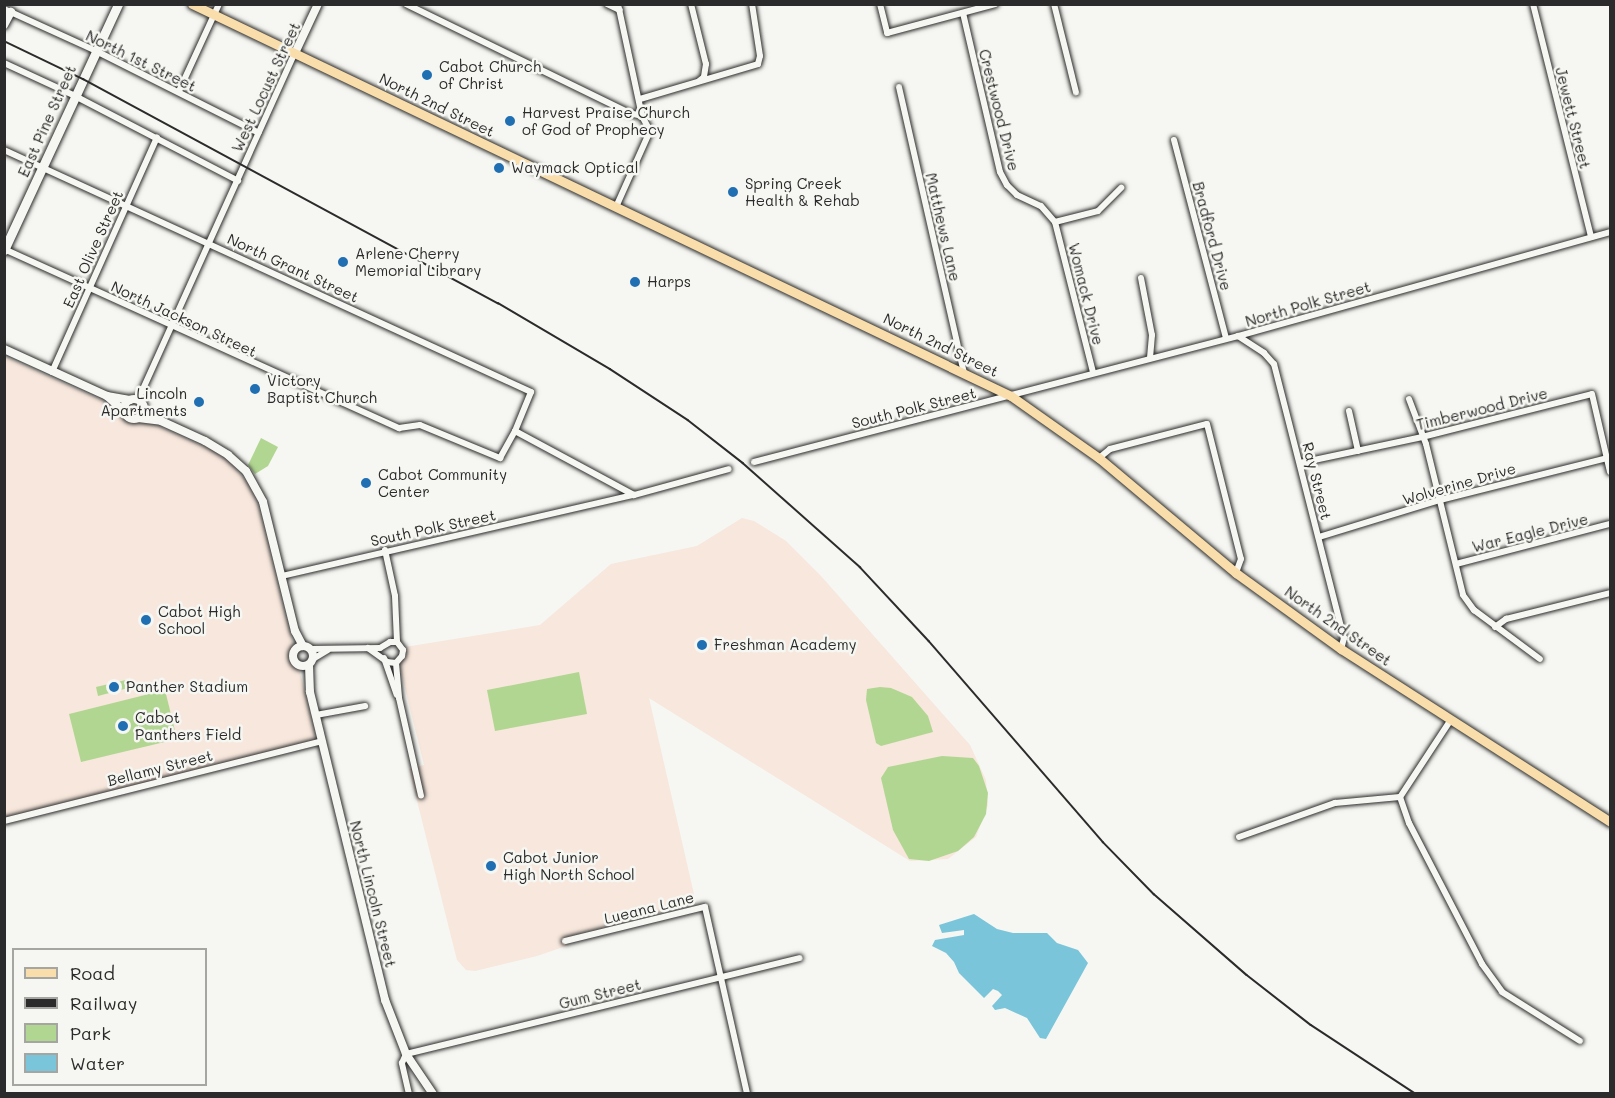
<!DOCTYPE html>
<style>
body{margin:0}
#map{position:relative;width:1615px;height:1098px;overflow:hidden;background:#f6f6f2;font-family:Mali,sans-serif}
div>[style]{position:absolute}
.built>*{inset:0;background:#f7e7dc}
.green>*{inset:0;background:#b1d691}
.water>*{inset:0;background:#7bc5db}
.roads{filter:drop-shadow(0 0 2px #2b2b2b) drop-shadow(0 0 2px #2b2b2b)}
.minor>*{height:6px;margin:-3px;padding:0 3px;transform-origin:3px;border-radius:3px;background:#f6f6f2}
.tertiary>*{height:8px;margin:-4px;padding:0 4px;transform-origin:4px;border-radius:4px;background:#f6f6f2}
.tertiary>.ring{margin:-4px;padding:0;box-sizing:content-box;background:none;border:8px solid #f6f6f2;border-radius:50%}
.secondary>*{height:9px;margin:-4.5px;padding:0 4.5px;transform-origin:4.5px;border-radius:4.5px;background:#f6f6f2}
.primary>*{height:9px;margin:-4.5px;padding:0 4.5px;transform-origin:4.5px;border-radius:4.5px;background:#f9deab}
.rail>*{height:1.5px;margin:-0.75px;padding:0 0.75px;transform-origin:0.75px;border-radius:0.75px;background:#2b2b2b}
.dots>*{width:16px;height:16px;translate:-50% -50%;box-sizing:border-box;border:3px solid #f6f6f2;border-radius:50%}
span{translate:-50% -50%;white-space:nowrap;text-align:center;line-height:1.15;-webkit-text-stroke:5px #f6f6f2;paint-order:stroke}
.street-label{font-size:15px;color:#2b2b2b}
.poi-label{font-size:15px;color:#2b2b2b}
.left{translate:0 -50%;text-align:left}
.right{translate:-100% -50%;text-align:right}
.frame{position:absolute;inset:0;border:6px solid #2b2b2b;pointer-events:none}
.legend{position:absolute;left:12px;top:948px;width:195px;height:138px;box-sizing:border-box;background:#f6f6f2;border:2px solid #a5a5a2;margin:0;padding:8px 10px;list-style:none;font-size:18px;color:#2b2b2b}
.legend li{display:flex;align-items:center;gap:12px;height:30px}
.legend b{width:30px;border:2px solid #a5a5a2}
</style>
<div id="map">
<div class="built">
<div style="clip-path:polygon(4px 356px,214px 451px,234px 466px,249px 485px,259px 507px,315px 733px,313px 740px,5px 819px)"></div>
<div style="clip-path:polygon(742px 518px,754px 521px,786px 541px,821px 576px,970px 745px,986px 780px,988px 805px,976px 837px,948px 859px,910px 861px,649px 698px,696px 903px,567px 937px,569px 945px,537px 956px,475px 971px,466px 970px,457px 960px,409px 769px,424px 765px,400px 668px,399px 648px,540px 625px,611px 564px,697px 546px)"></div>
</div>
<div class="green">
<div style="clip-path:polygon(261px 438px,278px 447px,268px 466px,255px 474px,248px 465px)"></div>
<div style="clip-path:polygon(579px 672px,587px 714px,495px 731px,487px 690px)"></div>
<div style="clip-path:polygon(130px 679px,132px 687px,98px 696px,96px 687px)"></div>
<div style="clip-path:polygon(880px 687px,891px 688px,912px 697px,928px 716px,933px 732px,881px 746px,876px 743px,866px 700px,867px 689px)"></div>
<div style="clip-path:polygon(165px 690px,177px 739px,81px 762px,69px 714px)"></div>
<div style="clip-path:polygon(942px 756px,973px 758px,979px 766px,988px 793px,986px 814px,974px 837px,958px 851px,929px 861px,909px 859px,893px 830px,881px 778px,888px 767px)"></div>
</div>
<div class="water">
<div style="clip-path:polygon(974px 914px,997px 929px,1013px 933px,1047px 933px,1057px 943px,1078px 950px,1088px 963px,1046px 1039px,1040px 1038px,1027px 1018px,1005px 1008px,995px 1010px,992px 1006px,1002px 995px,998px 991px,993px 989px,984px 998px,959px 973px,954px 962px,946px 953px,932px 946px,935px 940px,964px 935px,964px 930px,942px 933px,939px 925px)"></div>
</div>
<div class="roads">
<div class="minor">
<div style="left:406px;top:4px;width:248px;rotate:26deg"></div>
<div style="left:629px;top:113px;width:13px;rotate:13deg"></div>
<div style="left:607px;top:4px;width:14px;rotate:25deg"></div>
<div style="left:691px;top:4px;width:62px;rotate:76deg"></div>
<div style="left:706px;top:64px;width:13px;rotate:99deg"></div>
<div style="left:704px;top:77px;width:6px;rotate:141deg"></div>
<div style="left:880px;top:4px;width:30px;rotate:76deg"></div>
<div style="left:887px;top:33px;width:112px;rotate:-15deg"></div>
<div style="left:1054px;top:4px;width:91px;rotate:76deg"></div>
<div style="left:1533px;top:4px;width:240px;rotate:76deg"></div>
<div style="left:4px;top:9px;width:101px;rotate:24.5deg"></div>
<div style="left:96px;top:51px;width:182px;rotate:26.7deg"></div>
<div style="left:963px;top:13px;width:163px;rotate:76.9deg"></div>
<div style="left:1000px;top:172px;width:15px;rotate:62deg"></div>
<div style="left:1007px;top:185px;width:14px;rotate:45deg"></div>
<div style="left:1017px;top:195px;width:26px;rotate:25deg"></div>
<div style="left:1041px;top:206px;width:21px;rotate:49deg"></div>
<div style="left:1055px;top:222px;width:155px;rotate:75.8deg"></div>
<div style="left:4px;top:63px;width:78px;rotate:24.9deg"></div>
<div style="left:75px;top:96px;width:184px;rotate:27.5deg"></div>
<div style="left:899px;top:87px;width:293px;rotate:77.2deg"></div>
<div style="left:179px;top:91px;width:96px;rotate:-65.3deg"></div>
<div style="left:640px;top:99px;width:123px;rotate:-16.5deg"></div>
<div style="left:758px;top:64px;width:8px;rotate:-76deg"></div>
<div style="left:760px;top:56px;width:53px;rotate:-98.7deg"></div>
<div style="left:1174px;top:140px;width:205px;rotate:75.3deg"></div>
<div style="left:4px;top:150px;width:580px;rotate:24.66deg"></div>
<div style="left:531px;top:392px;width:42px;rotate:112.3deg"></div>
<div style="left:616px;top:207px;width:83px;rotate:-65.9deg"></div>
<div style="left:650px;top:131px;width:17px;rotate:-118deg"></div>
<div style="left:642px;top:116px;width:115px;rotate:-102.1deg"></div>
<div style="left:1055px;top:222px;width:44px;rotate:-14.3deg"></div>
<div style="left:1098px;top:211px;width:33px;rotate:-45deg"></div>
<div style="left:4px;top:249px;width:434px;rotate:24.4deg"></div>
<div style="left:399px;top:428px;width:21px;rotate:-8deg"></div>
<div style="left:420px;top:425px;width:87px;rotate:22.4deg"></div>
<div style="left:500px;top:458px;width:31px;rotate:-61deg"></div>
<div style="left:515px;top:431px;width:135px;rotate:28.3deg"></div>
<div style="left:1141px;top:278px;width:58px;rotate:79.1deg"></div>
<div style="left:1152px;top:335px;width:22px;rotate:95deg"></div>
<div style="left:1238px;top:336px;width:31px;rotate:33deg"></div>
<div style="left:1264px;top:353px;width:15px;rotate:48deg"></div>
<div style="left:1274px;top:364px;width:283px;rotate:75.7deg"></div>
<div style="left:1344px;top:638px;width:11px;rotate:105deg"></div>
<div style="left:52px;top:372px;width:257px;rotate:-65.9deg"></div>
<div style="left:1409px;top:399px;width:48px;rotate:69.3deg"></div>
<div style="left:1426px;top:444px;width:155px;rotate:76.2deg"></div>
<div style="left:1463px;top:595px;width:19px;rotate:54deg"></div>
<div style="left:1474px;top:610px;width:82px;rotate:36.6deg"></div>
<div style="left:138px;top:400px;width:381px;rotate:-65.7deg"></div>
<div style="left:1349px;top:411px;width:41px;rotate:77.3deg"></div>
<div style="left:1099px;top:458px;width:14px;rotate:-39deg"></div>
<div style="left:1110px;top:449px;width:100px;rotate:-14.5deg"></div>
<div style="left:1207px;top:424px;width:139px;rotate:75.9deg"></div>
<div style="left:1241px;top:559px;width:15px;rotate:110deg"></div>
<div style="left:754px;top:462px;width:500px;rotate:-14.59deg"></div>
<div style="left:1238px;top:336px;width:386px;rotate:-15.6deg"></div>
<div style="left:1300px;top:463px;width:125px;rotate:-12deg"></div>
<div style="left:1422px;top:437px;width:175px;rotate:-14.2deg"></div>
<div style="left:1592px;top:394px;width:80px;rotate:77deg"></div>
<div style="left:1319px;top:537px;width:127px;rotate:-17deg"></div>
<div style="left:1440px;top:500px;width:172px;rotate:-14.1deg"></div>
<div style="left:385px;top:550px;width:47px;rotate:77.7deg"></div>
<div style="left:395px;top:596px;width:46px;rotate:87.5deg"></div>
<div style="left:397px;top:642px;width:10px;rotate:53deg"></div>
<div style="left:403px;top:650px;width:6px;rotate:99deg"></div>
<div style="left:402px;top:656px;width:9px;rotate:131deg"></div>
<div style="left:396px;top:663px;width:35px;rotate:85deg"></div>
<div style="left:399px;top:698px;width:100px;rotate:77.3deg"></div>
<div style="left:1456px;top:564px;width:159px;rotate:-14.6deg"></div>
<div style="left:282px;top:576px;width:361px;rotate:-13deg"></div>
<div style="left:634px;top:495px;width:98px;rotate:-15.3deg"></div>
<div style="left:1495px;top:627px;width:14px;rotate:-36deg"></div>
<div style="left:1506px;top:619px;width:107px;rotate:-14deg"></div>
<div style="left:368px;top:648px;width:24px;rotate:36deg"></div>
<div style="left:387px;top:662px;width:9px;rotate:6deg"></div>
<div style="left:311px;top:649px;width:69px;rotate:-0.8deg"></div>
<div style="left:380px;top:648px;width:12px;rotate:-31deg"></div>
<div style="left:390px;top:642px;width:7px"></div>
<div style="left:384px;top:658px;width:39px;rotate:71deg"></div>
<div style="left:313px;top:659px;width:17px;rotate:-31deg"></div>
<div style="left:316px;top:715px;width:50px;rotate:-10.4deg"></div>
<div style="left:1450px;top:721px;width:91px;rotate:123.3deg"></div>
<div style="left:1400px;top:797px;width:28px;rotate:71deg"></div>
<div style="left:1409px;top:823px;width:159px;rotate:62.6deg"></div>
<div style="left:1482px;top:964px;width:34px;rotate:54deg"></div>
<div style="left:1502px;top:992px;width:92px;rotate:32.1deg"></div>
<div style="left:4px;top:821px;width:328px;rotate:-14.1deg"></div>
<div style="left:1239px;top:837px;width:102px;rotate:-19.5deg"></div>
<div style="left:1335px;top:803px;width:65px;rotate:-5.3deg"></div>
<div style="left:565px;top:941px;width:144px;rotate:-13.7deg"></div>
<div style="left:705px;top:907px;width:192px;rotate:77.3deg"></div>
<div style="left:409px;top:1094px;width:32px;rotate:-103deg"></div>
<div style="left:402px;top:1063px;width:10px;rotate:-66deg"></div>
<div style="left:406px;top:1054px;width:405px;rotate:-13.7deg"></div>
</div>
<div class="tertiary">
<div style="left:4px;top:25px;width:15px;rotate:-62deg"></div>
<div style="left:295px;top:53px;width:54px;rotate:-64.9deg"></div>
<div style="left:4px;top:349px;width:113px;rotate:24.5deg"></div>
<div style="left:107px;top:396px;width:23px;rotate:10deg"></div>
<div style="left:107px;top:396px;width:24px;rotate:42deg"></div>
<div class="ring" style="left:124px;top:399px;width:12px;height:12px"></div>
<div style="left:138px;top:418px;width:23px;rotate:7deg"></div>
<div style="left:161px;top:421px;width:48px;rotate:24.4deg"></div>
<div style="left:205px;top:441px;width:27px;rotate:31deg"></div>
<div style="left:228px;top:455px;width:24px;rotate:42deg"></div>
<div style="left:246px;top:471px;width:35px;rotate:61deg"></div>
<div style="left:263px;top:502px;width:133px;rotate:76.1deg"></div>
<div style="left:295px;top:631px;width:17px;rotate:62deg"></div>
<div class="ring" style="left:293px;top:646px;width:12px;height:12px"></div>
<div style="left:309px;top:665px;width:27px;rotate:88deg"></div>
<div style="left:310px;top:692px;width:317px;rotate:76.3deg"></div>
<div style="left:385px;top:1000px;width:58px;rotate:68.7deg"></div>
<div style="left:406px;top:1054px;width:48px;rotate:56deg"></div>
</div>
<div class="secondary">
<div style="left:4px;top:250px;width:271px;rotate:-65.1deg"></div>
</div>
<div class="primary">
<div style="left:192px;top:4px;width:908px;rotate:25.58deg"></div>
<div style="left:1011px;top:396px;width:108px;rotate:35.2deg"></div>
<div style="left:1099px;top:458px;width:179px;rotate:40deg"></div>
<div style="left:1236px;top:573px;width:130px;rotate:35.9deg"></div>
<div style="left:1341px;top:649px;width:320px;rotate:32.7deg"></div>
</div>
</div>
<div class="rail">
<div style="left:4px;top:41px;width:88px;rotate:25.7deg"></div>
<div style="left:83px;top:79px;width:472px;rotate:28.4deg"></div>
<div style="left:498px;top:303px;width:130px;rotate:30.5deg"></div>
<div style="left:610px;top:369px;width:93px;rotate:33.2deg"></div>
<div style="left:688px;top:420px;width:70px;rotate:38deg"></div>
<div style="left:743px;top:463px;width:157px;rotate:41.6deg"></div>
<div style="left:860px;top:567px;width:101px;rotate:47deg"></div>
<div style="left:929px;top:641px;width:266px;rotate:49.1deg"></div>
<div style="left:1103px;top:842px;width:73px;rotate:45.6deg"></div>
<div style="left:1154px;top:894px;width:123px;rotate:41.1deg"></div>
<div style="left:1247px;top:975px;width:81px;rotate:38deg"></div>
<div style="left:1311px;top:1025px;width:126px;rotate:33.3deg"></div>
</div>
<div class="dots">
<div style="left:427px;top:75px;background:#1f6fb2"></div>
<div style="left:510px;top:121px;background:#1f6fb2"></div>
<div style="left:499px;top:168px;background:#1f6fb2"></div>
<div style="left:733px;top:192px;background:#1f6fb2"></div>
<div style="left:343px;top:262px;background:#1f6fb2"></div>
<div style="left:635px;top:282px;background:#1f6fb2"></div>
<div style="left:255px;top:389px;background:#1f6fb2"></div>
<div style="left:199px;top:402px;background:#1f6fb2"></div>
<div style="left:366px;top:483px;background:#1f6fb2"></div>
<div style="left:146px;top:620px;background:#1f6fb2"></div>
<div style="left:702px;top:645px;background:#1f6fb2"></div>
<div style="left:114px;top:687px;background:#1f6fb2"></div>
<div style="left:123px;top:726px;background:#1f6fb2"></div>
<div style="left:491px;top:866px;background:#1f6fb2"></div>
</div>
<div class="street-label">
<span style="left:141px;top:61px;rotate:26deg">North 1st Street</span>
<span style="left:266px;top:87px;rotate:-65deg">West Locust Street</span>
<span style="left:437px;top:105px;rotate:26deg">North 2nd Street</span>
<span style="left:999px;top:110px;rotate:76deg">Crestwood Drive</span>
<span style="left:1573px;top:118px;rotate:76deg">Jewett Street</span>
<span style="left:47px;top:121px;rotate:-66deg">East Pine Street</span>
<span style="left:943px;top:227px;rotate:77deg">Matthews Lane</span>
<span style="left:1212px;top:236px;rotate:75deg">Bradford Drive</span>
<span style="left:93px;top:249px;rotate:-66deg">East Olive Street</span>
<span style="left:293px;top:268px;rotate:25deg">North Grant Street</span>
<span style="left:1086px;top:294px;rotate:76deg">Womack Drive</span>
<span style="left:1308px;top:304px;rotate:-16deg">North Polk Street</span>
<span style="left:184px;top:319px;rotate:25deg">North Jackson Street</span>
<span style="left:941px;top:345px;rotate:26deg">North 2nd Street</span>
<span style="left:914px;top:408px;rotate:-14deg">South Polk Street</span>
<span style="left:1482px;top:409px;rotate:-14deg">Timberwood Drive</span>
<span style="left:1317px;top:481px;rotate:76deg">Ray Street</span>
<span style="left:1459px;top:484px;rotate:-16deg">Wolverine Drive</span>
<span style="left:433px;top:528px;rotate:-12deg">South Polk Street</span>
<span style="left:1530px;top:533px;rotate:-14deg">War Eagle Drive</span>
<span style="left:1338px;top:626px;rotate:35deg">North 2nd Street</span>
<span style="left:160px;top:768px;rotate:-14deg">Bellamy Street</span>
<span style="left:373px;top:894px;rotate:76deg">North Lincoln Street</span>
<span style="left:649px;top:908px;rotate:-14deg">Lueana Lane</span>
<span style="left:600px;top:994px;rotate:-14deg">Gum Street</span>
</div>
<div class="poi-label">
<span class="left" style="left:439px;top:75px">Cabot Church<br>of Christ</span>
<span class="left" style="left:522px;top:121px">Harvest Praise Church<br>of God of Prophecy</span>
<span class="left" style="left:511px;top:168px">Waymack Optical</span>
<span class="left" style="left:745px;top:192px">Spring Creek<br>Health &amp; Rehab</span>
<span class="left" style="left:355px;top:262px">Arlene Cherry<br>Memorial Library</span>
<span class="left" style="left:647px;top:282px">Harps</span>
<span class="left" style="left:267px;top:389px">Victory<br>Baptist Church</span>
<span class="right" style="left:187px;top:402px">Lincoln<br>Apartments</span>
<span class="left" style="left:378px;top:483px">Cabot Community<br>Center</span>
<span class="left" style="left:158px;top:620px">Cabot High<br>School</span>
<span class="left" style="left:714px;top:645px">Freshman Academy</span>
<span class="left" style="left:126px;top:687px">Panther Stadium</span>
<span class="left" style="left:135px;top:726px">Cabot<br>Panthers Field</span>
<span class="left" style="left:503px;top:866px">Cabot Junior<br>High North School</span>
</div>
<div class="frame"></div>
<ul class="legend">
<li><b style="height:8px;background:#f9deab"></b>Road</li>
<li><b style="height:8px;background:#2b2b2b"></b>Railway</li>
<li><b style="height:16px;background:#b1d691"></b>Park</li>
<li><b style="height:16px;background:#7bc5db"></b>Water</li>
</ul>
</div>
